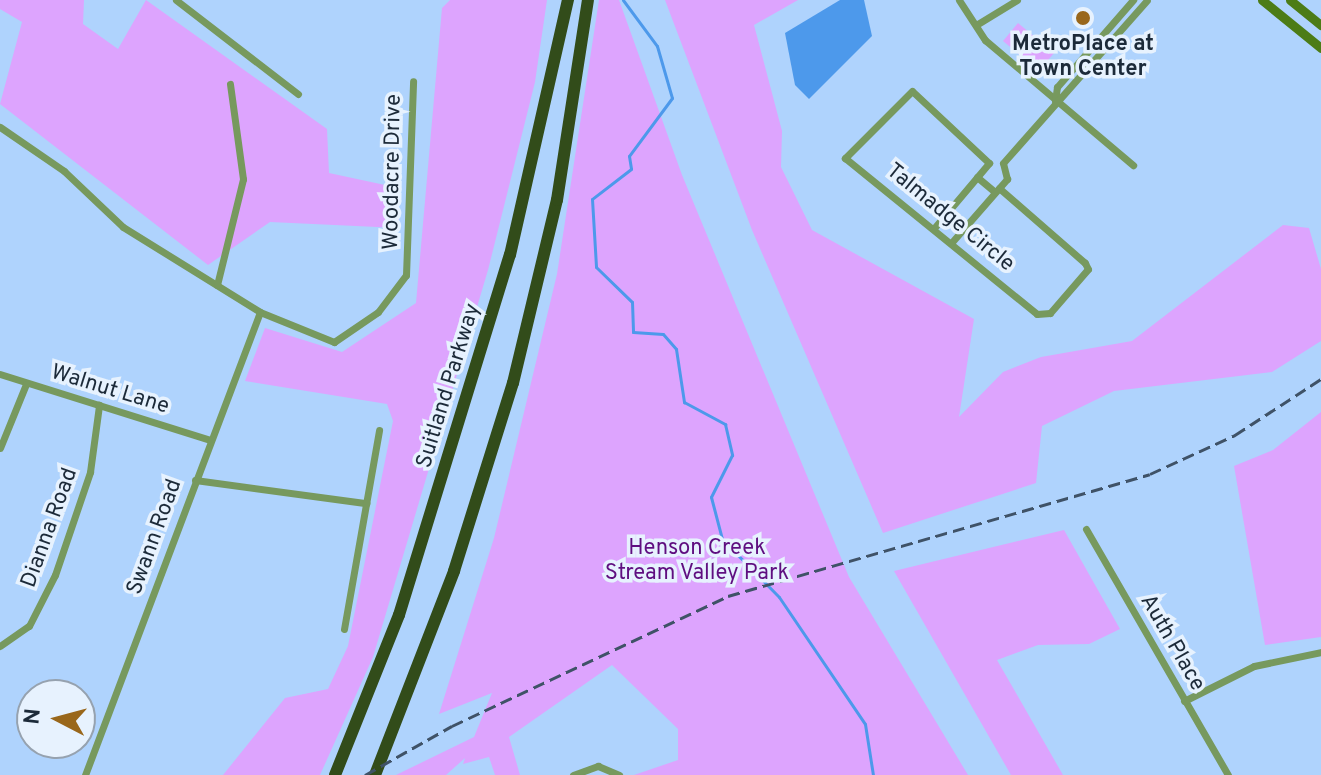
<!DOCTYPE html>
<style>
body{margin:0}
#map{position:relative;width:1321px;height:775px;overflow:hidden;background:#afd3fd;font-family:Overpass,sans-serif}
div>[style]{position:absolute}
.green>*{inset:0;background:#dda4fe}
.water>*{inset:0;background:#4d99eb}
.stream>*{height:3px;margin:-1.5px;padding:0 1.5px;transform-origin:1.5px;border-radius:1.5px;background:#4d99eb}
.street>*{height:7px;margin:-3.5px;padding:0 3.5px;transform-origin:3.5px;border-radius:3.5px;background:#77995e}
.secondary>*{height:9px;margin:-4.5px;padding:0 4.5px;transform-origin:4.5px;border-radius:4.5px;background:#4c7c17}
.highway>*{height:12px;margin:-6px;padding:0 6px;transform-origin:6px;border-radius:6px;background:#324c1a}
.rail>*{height:3px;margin-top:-1.5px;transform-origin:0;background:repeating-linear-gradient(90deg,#3f5267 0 12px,transparent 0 18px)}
.dots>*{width:22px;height:22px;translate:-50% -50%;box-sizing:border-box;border:4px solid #e7f2fe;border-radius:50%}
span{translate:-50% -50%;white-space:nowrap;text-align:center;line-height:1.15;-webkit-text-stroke:7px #e7f2fe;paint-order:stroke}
.poi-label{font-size:22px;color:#1c2a39;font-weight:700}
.street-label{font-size:22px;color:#1c2a39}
.park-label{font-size:22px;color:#5f0f80}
.north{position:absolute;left:16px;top:679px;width:80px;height:80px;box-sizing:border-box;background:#e7f2fe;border:2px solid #96a2af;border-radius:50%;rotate:276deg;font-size:22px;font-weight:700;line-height:32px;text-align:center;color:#1c2a39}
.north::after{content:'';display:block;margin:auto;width:28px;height:36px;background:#99671b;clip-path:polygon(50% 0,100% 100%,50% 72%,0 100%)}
</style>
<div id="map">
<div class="green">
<div style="clip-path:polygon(0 0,84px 0,83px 24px,118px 49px,146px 0,327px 129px,329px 173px,399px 188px,399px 228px,270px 222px,208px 265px,0 104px,22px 22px,0 9px)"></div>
<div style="clip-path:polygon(450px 0,547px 0,535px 82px,488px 270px,373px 657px,320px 775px,223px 775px,285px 698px,328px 689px,348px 646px,393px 421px,387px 404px,245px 381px,265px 328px,342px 352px,416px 303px,442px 8px)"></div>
<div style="clip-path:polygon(599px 0,619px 0,682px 175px,849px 577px,968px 775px,634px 775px,678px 760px,678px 729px,612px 665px,509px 737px,520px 775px,495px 775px,489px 757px,463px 764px,465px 758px,446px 775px,396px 775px,474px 737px,492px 693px,439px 714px,494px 538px,557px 274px)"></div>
<div style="clip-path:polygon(665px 0,798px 0,754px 25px,782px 131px,781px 167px,812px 230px,974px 319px,959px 417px,1003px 372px,1041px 357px,1132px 341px,1283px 225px,1309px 228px,1321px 269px,1321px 341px,1272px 372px,1114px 391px,1042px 426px,1036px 483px,883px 533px,752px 230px)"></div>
<div style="clip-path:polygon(1018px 23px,1054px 53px,1039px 71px,1003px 41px)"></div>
<div style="clip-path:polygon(1321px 412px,1321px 637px,1265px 645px,1234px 466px,1273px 450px)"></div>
<div style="clip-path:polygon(1064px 530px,1120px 629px,1089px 644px,1038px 645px,997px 660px,1063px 775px,1011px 775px,894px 571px)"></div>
</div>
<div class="water">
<div style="clip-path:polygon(840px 0,864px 0,872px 36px,809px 99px,795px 85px,785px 33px)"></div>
</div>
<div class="stream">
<div style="left:623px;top:0;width:57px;rotate:53.5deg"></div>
<div style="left:657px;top:46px;width:54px;rotate:73.9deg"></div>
<div style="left:672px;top:98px;width:72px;rotate:126.6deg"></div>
<div style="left:629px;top:156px;width:13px;rotate:81deg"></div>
<div style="left:631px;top:169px;width:49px;rotate:142.4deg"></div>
<div style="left:592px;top:199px;width:68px;rotate:86.6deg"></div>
<div style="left:596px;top:267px;width:50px;rotate:44.2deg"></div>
<div style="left:632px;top:302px;width:30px;rotate:88deg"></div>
<div style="left:633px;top:332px;width:30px;rotate:4deg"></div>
<div style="left:663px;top:334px;width:20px;rotate:49deg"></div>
<div style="left:676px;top:349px;width:54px;rotate:81.4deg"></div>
<div style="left:684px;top:402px;width:47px;rotate:28.2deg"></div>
<div style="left:725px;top:424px;width:32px;rotate:77deg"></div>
<div style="left:732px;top:455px;width:47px;rotate:116.6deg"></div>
<div style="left:711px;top:497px;width:43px;rotate:75.3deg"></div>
<div style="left:722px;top:539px;width:81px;rotate:45.5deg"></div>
<div style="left:779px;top:597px;width:153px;rotate:55.9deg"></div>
<div style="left:865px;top:724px;width:52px;rotate:81.1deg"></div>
</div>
<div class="street">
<div style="left:176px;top:0;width:154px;rotate:37.6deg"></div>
<div style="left:959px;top:0;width:48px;rotate:57deg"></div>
<div style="left:985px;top:40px;width:194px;rotate:40.2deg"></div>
<div style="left:976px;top:25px;width:48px;rotate:-31.4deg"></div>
<div style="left:1055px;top:101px;width:14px;rotate:-82deg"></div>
<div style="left:1057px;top:87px;width:116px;rotate:-48.9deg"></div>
<div style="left:0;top:127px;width:78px;rotate:34.5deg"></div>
<div style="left:64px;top:171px;width:81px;rotate:43.5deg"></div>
<div style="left:123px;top:227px;width:161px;rotate:31.8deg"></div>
<div style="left:260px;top:312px;width:80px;rotate:22.1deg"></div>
<div style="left:334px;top:342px;width:53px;rotate:-34.3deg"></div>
<div style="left:378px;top:312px;width:46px;rotate:-52.9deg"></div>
<div style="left:406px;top:275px;width:194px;rotate:-87.9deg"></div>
<div style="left:989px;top:163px;width:105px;rotate:-136.9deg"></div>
<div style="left:912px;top:91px;width:95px;rotate:135deg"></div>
<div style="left:845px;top:158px;width:247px;rotate:39.1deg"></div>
<div style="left:1037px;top:314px;width:13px;rotate:-4deg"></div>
<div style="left:1050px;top:313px;width:58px;rotate:-49.2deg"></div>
<div style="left:1088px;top:269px;width:7px;rotate:-117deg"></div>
<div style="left:1085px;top:263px;width:114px;rotate:-138.9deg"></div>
<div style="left:1003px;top:163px;width:217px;rotate:-48.5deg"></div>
<div style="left:977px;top:177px;width:23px;rotate:40deg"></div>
<div style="left:935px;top:227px;width:84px;rotate:-49.8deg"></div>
<div style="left:952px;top:242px;width:84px;rotate:-48.9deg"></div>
<div style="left:1007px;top:179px;width:16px;rotate:-104deg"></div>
<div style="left:217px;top:285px;width:109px;rotate:-76.2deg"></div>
<div style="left:243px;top:179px;width:96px;rotate:-97.8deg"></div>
<div style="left:0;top:374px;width:220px;rotate:17.4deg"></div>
<div style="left:0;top:448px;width:69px;rotate:-67.9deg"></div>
<div style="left:195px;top:480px;width:173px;rotate:7.7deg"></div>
<div style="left:1086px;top:529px;width:284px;rotate:60deg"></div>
<div style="left:344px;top:629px;width:202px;rotate:-80deg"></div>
<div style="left:0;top:646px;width:35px;rotate:-35deg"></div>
<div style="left:29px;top:626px;width:57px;rotate:-63deg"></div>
<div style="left:55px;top:575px;width:109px;rotate:-71.2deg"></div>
<div style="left:90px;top:472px;width:68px;rotate:-82.3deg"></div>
<div style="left:1184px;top:701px;width:78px;rotate:-26.6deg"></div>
<div style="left:1254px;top:666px;width:68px;rotate:-11.8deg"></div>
<div style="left:85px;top:775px;width:495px;rotate:-69.3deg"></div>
<div style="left:573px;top:775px;width:27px;rotate:-20deg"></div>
<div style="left:598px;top:766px;width:23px;rotate:23deg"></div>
</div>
<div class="secondary">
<div style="left:1262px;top:0;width:76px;rotate:39.1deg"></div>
<div style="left:1290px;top:0;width:40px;rotate:39deg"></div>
</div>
<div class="highway">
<div style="left:335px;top:775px;width:172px;rotate:-68.2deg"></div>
<div style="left:399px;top:615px;width:377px;rotate:-72.9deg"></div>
<div style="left:510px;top:255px;width:262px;rotate:-77.2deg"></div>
<div style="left:375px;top:775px;width:219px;rotate:-68.8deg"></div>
<div style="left:454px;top:571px;width:197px;rotate:-72.6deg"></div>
<div style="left:513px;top:383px;width:188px;rotate:-76.5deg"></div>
<div style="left:557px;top:200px;width:202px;rotate:-81.2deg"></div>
</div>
<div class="rail">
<div style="left:365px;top:775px;width:100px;rotate:-29.4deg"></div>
<div style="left:452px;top:726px;width:305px;rotate:-25.2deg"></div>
<div style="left:728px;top:596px;width:439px;rotate:-16.1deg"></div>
<div style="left:1150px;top:474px;width:94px;rotate:-24.6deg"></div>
<div style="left:1235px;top:435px;width:103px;rotate:-33.1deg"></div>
</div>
<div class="dots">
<div style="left:1083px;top:18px;background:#99671b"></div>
</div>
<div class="poi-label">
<span style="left:1083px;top:57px">MetroPlace at<br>Town Center</span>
</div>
<div class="street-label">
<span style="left:393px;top:172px;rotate:-89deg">Woodacre Drive</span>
<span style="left:950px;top:218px;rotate:39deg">Talmadge Circle</span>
<span style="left:449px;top:386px;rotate:-73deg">Suitland Parkway</span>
<span style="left:110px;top:390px;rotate:17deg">Walnut Lane</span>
<span style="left:50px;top:528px;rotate:-70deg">Dianna Road</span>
<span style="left:155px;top:537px;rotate:-70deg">Swann Road</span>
<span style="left:1172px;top:643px;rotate:60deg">Auth Place</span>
</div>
<div class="park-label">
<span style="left:697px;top:561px">Henson Creek<br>Stream Valley Park</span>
</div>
<div class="north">N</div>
</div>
